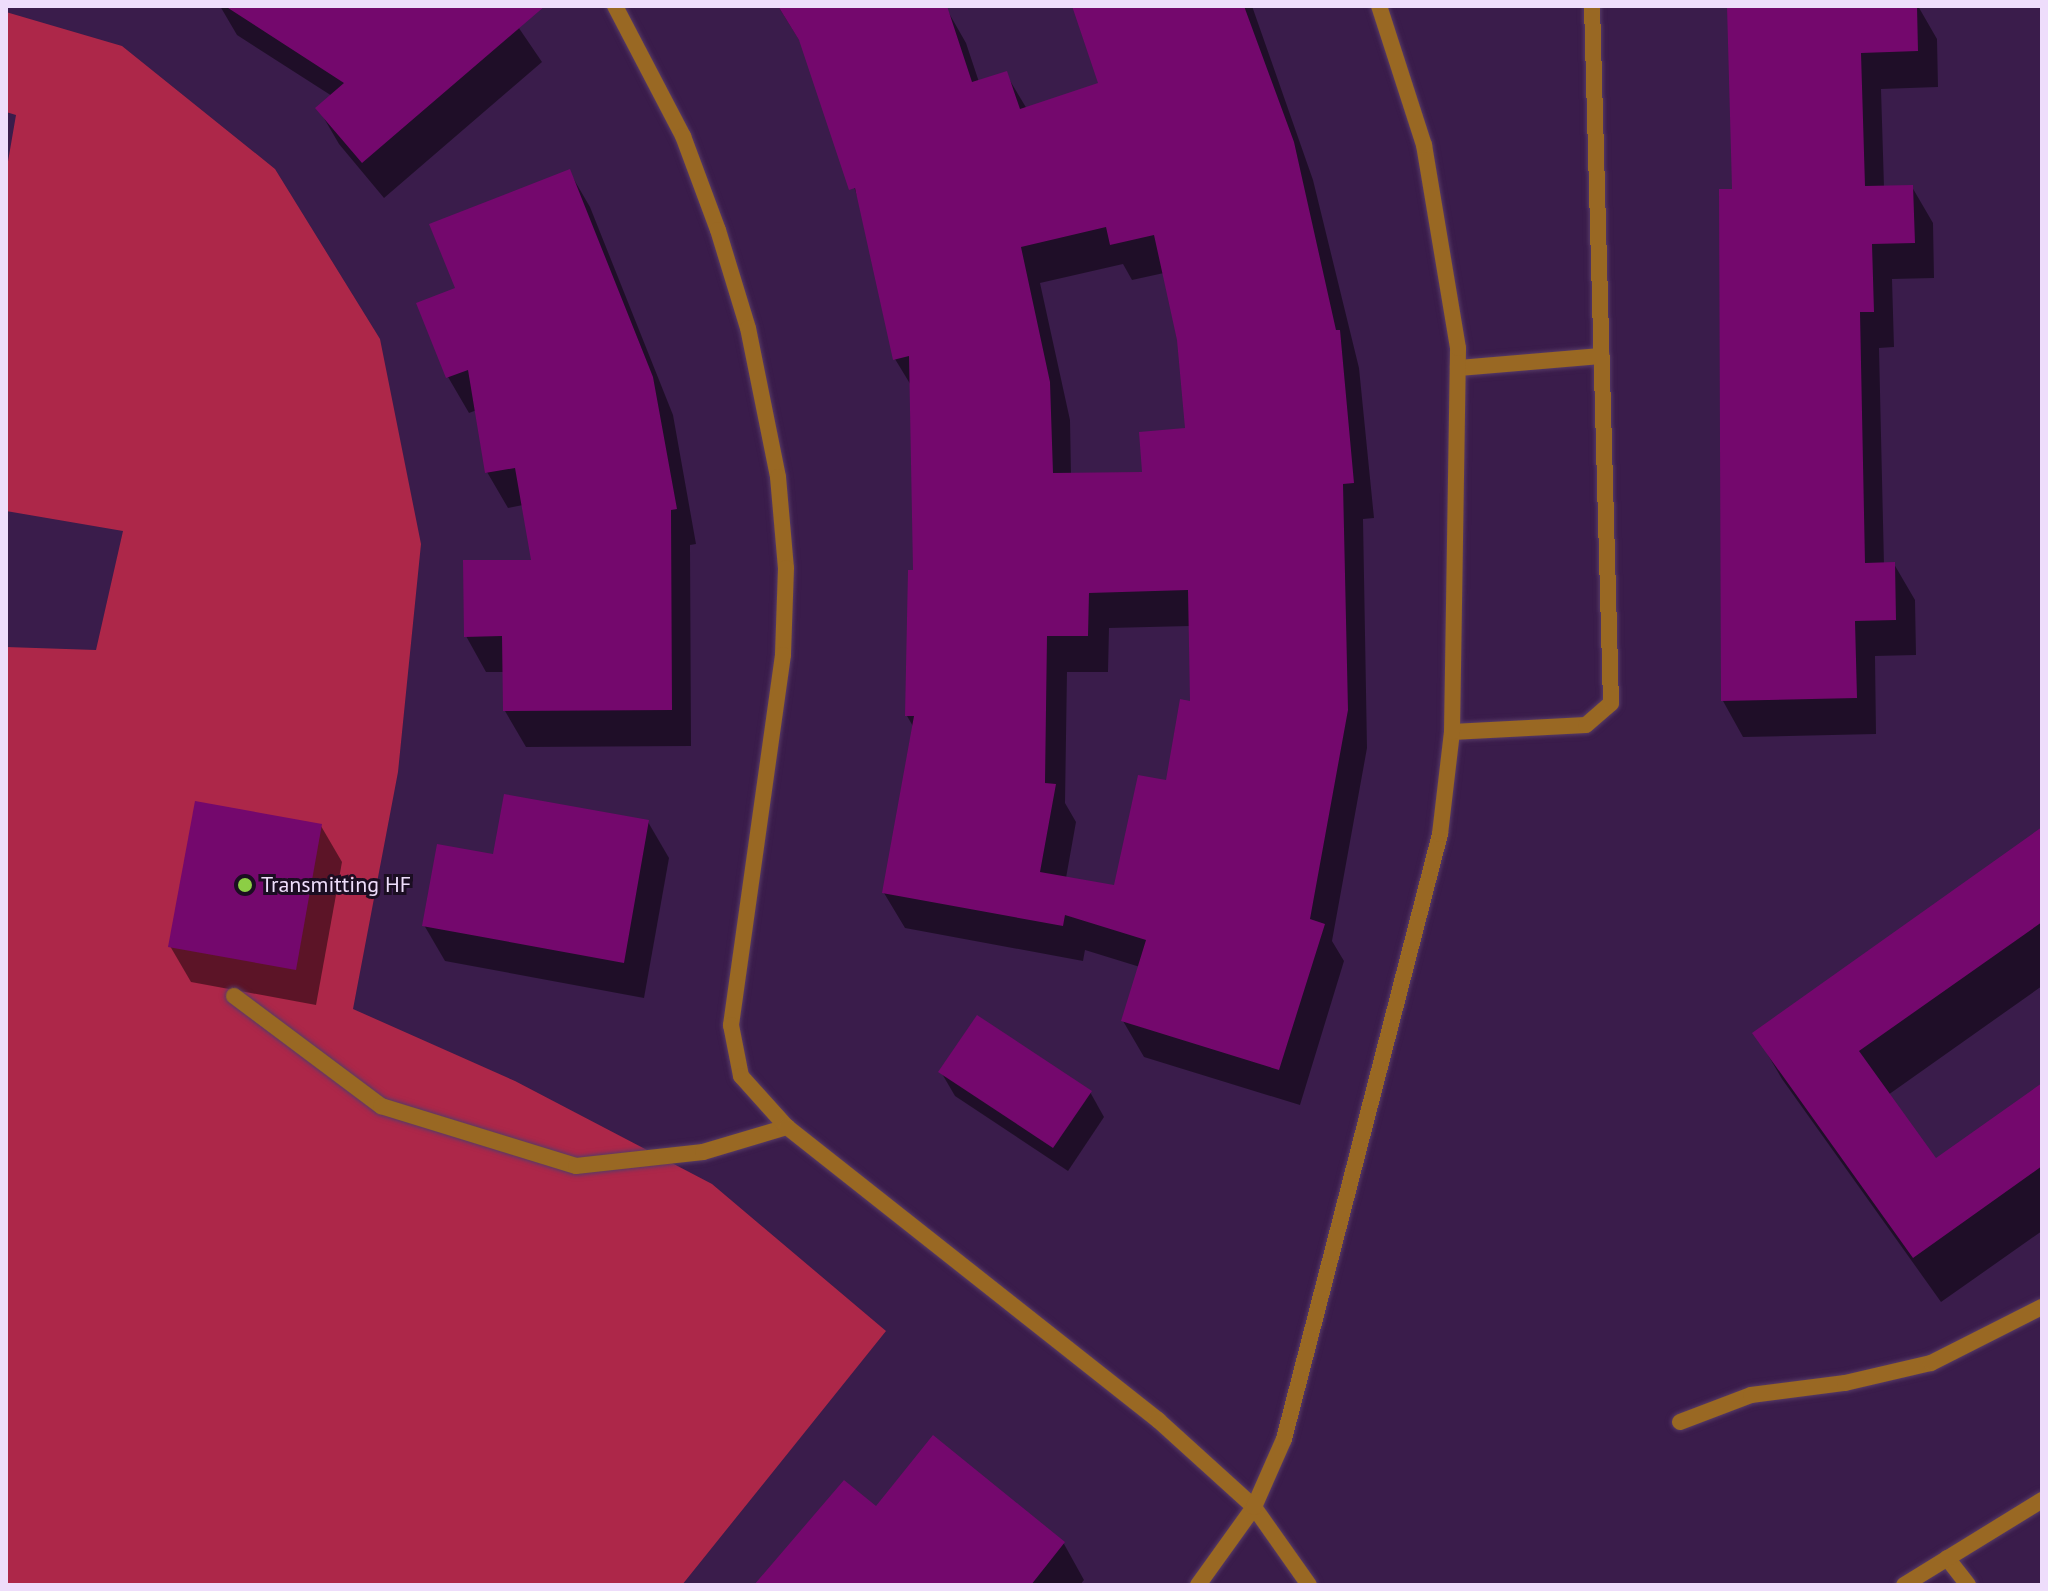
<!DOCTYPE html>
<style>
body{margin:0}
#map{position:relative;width:2048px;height:1591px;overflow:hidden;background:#3a1c4b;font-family:"PT Sans",sans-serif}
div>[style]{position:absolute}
.forest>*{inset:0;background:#ad2749}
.shadow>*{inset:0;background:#0007}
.building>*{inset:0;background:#74086d}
.roads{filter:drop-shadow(0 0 2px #573b67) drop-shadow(0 0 2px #573b67)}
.lane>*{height:16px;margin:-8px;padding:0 8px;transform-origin:8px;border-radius:8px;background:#996823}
.street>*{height:16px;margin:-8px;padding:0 8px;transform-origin:8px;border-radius:8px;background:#996823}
.dots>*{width:22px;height:22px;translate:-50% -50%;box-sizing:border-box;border:4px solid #1b0e22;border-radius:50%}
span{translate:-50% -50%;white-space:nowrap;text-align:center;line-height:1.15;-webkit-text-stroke:6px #1b0e22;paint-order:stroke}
.poi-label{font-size:22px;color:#eeddfb}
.left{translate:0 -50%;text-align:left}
.frame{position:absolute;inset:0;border:8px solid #eeddfb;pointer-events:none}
</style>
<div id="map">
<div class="forest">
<div style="clip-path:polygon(6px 12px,122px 46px,275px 169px,380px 339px,421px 544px,398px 772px,353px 1009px,515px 1081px,712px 1184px,886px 1331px,682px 1585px,6px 1585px,6px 647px,96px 650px,123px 531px,6px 511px,6px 173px,16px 115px,6px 112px)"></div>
</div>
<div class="shadow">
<div style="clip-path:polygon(220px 6px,504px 6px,542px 62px,384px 198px,339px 144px,318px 108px,332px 96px,237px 35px)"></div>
<div style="clip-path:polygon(evenodd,778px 6px,946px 8px,966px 43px,979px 82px,1006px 74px,1027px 109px,1100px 84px,1089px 6px,1252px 6px,1313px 180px,1359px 368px,1374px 518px,1363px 519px,1367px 748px,1332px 941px,1344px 961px,1300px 1105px,1144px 1057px,1123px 1021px,1140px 967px,1085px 950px,1083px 961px,905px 928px,884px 893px,914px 728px,907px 716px,915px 572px,912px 387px,895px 359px,861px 207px,808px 54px,778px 6px,1123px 264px,1132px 280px,1164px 273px,1179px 340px,1187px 430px,1144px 474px,1071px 475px,1070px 420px,1040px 283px,1123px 264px,778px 6px,1190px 626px,1192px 703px,1167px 783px,1115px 887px,1066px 878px,1076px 822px,1065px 803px,1067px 672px,1108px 672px,1109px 628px,1190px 626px)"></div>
<div style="clip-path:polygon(1792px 6px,1918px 6px,1937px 39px,1938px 87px,1881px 89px,1884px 187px,1912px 187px,1933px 223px,1934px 278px,1892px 279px,1894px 347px,1879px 348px,1884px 565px,1894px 564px,1915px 600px,1916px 655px,1875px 656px,1876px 734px,1743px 737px,1723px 701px,1734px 191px)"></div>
<div style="clip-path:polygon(569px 171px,590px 207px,673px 415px,696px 544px,690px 545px,691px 746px,526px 747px,505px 711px,505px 672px,486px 672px,466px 636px,533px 562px,523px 505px,508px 508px,487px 472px,477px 410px,469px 413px,448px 377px,419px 304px,458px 290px)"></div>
<div style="clip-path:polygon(648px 822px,669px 858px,644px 998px,445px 961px,424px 925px,495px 857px)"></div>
<div style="clip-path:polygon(321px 826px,342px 862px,316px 1005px,191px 982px,170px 946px)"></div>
<div style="clip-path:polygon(2042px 829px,2042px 986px,1888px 1095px,1935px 1161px,2042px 1085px,2042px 1231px,1941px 1302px,1782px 1079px,1755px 1033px)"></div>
<div style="clip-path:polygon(941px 1072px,1090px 1092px,1104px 1117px,1068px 1171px,955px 1096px)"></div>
<div style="clip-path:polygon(933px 1438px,1064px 1544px,1084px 1580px,1080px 1585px,757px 1585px,876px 1509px)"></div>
</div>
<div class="building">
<div style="clip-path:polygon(225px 6px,545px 6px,362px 163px,315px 108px,344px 83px)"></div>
<div style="clip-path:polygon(evenodd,778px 6px,947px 6px,972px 82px,1007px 71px,1020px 109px,1098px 83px,1072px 6px,1244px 6px,1294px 142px,1336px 330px,1340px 330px,1354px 483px,1343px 484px,1348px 710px,1310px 919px,1325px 924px,1279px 1070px,1121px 1021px,1146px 940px,1065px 915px,1063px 926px,882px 893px,914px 716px,905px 716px,908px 570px,913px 570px,909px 356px,893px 360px,855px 188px,849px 190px,799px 40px,778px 6px,1106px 227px,1110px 245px,1154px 235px,1177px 340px,1185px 428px,1139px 432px,1142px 472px,1053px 473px,1050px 382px,1021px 247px,1106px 227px,778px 6px,1188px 590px,1190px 701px,1180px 699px,1166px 780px,1138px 775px,1114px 885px,1040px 872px,1056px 784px,1045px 783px,1047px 636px,1088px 636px,1089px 593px,1188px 590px)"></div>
<div style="clip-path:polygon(1727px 6px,1917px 6px,1918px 51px,1861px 53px,1865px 186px,1913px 185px,1915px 243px,1872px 244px,1874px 312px,1860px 312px,1865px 563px,1895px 562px,1896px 620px,1855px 621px,1857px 698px,1721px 701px,1719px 189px,1732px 189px)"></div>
<div style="clip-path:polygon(570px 169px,653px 377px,677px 509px,671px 510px,672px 710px,503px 711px,502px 636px,464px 637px,463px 560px,531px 560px,515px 468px,485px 473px,468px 370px,446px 378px,416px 303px,455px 288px,429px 224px)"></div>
<div style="clip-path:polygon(504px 794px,649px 820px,624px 963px,422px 926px,437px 844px,493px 854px)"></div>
<div style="clip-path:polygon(195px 801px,322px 824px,296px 970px,168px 947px)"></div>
<div style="clip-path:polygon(2042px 827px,2042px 922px,1859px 1051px,1936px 1158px,2042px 1083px,2042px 1166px,1913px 1258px,1752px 1033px)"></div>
<div style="clip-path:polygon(977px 1015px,1092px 1091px,1053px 1148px,938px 1072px)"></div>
<div style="clip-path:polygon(933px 1435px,1065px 1542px,1031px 1585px,754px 1585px,844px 1480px,876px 1506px)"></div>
</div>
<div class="roads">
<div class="lane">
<div style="left:234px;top:996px;width:184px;rotate:36.8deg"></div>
<div style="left:381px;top:1106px;width:204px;rotate:17.1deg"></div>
<div style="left:576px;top:1166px;width:128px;rotate:-6.3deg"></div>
<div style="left:703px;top:1152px;width:88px;rotate:-16.6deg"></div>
</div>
<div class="street">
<div style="left:615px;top:6px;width:147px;rotate:62.4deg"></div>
<div style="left:683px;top:136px;width:100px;rotate:69.6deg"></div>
<div style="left:718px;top:230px;width:102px;rotate:73deg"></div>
<div style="left:748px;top:328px;width:152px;rotate:78.6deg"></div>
<div style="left:778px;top:477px;width:91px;rotate:85deg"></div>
<div style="left:786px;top:568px;width:87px;rotate:92deg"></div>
<div style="left:783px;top:655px;width:374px;rotate:98deg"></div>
<div style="left:731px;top:1025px;width:52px;rotate:78.9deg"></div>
<div style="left:741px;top:1076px;width:69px;rotate:48deg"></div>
<div style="left:787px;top:1127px;width:473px;rotate:38.3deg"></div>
<div style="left:1158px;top:1420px;width:130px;rotate:42.2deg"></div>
<div style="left:1254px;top:1507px;width:95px;rotate:54.8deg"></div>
<div style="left:1458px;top:368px;width:144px;rotate:-4.8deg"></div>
<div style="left:1452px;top:732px;width:134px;rotate:-3deg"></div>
<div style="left:1586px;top:725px;width:33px;rotate:-41deg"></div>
<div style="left:1611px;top:703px;width:697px;rotate:-91.56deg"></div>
<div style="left:1680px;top:1422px;width:76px;rotate:-20.8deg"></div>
<div style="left:1751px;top:1395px;width:95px;rotate:-7.3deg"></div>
<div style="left:1845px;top:1383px;width:88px;rotate:-13.1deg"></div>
<div style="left:1931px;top:1363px;width:124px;rotate:-26.8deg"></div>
<div style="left:1947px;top:1558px;width:34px;rotate:52deg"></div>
<div style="left:1198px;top:1585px;width:96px;rotate:-54.3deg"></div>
<div style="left:1254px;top:1507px;width:74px;rotate:-66.2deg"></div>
<div style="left:1284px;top:1439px;width:625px;rotate:-75.54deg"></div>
<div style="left:1440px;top:834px;width:103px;rotate:-83.3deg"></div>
<div style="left:1452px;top:732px;width:384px;rotate:-89.1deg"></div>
<div style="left:1458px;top:348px;width:206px;rotate:-99.5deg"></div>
<div style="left:1424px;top:145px;width:146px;rotate:-107.9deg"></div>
<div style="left:1904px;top:1585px;width:162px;rotate:-31.6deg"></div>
</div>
</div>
<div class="dots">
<div style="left:245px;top:885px;background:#8cce45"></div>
</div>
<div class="poi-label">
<span class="left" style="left:261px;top:885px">Transmitting HF</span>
</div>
<div class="frame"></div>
</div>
